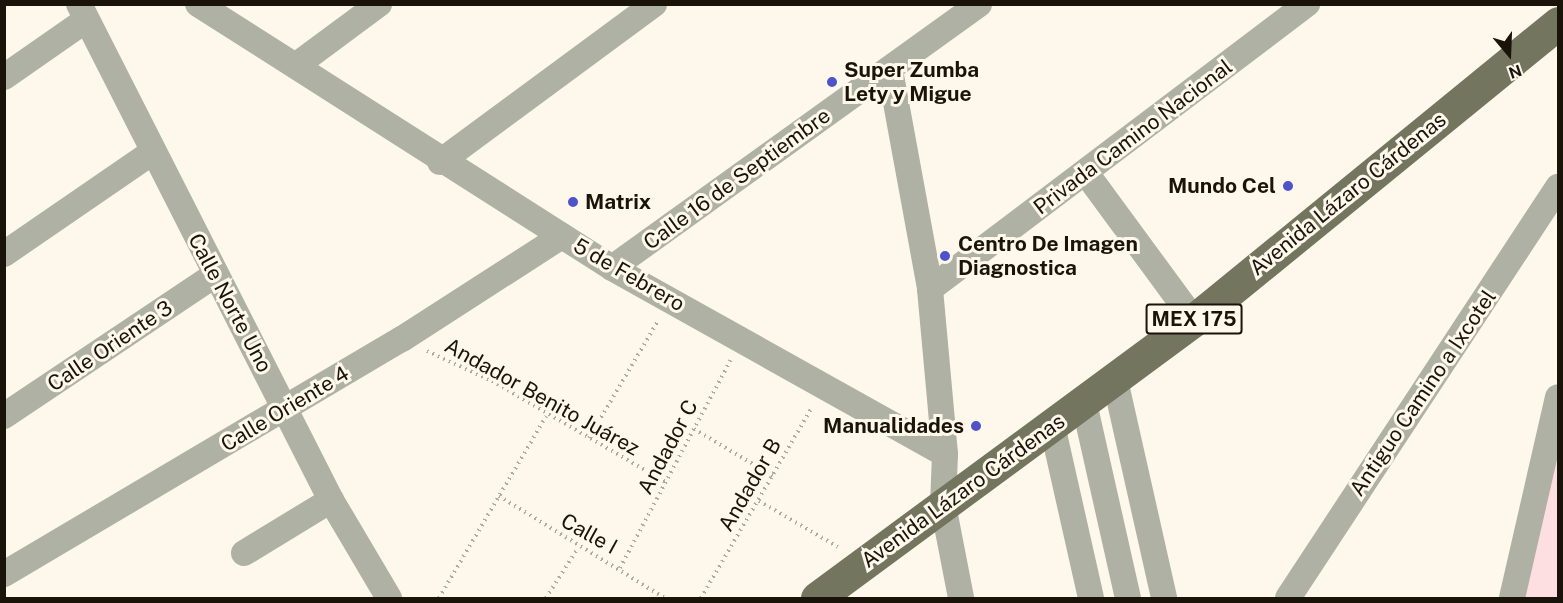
<!DOCTYPE html>
<meta charset="utf-8">
<style>
body{margin:0}
#map{position:relative;width:1563px;height:603px;overflow:hidden;background:#fef7ec;font-family:"Public Sans",sans-serif}
div>[style]{position:absolute}
.green>*{inset:0;background:#fedfe1}
.path>*{height:4px;margin-top:-2px;transform-origin:0;background:repeating-linear-gradient(90deg,#afa99e 0 1.5px,transparent 0 6px)}
.street>*{height:26px;margin:-13px;padding:0 13px;transform-origin:13px;border-radius:13px;background:#afb1a4}
.primary>*{height:33px;margin:-16.5px;padding:0 16.5px;transform-origin:16.5px;border-radius:16.5px;background:#73755e}
.dots>*{width:16px;height:16px;translate:-50% -50%;box-sizing:border-box;border:3px solid #fef7ec;border-radius:50%}
span{translate:-50% -50%;white-space:nowrap;text-align:center;line-height:1.15;-webkit-text-stroke:6px #fef7ec;paint-order:stroke}
.shield-label span{padding:2px 4px;background:#fef7ec;border:2px solid;border-radius:4px;-webkit-text-stroke-width:0}
.shield-label{font-size:20px;color:#191309;font-weight:700}
.poi-label{font-size:21px;color:#191309;font-weight:700}
.left{translate:0 -50%;text-align:left}
.right{translate:-100% -50%;text-align:right}
.street-label{font-size:21px;color:#191309}
.frame{position:absolute;inset:0;border:6px solid #191309;pointer-events:none}
.north{position:absolute;left:1479px;top:24px;width:60px;height:60px;-webkit-text-stroke:4px #fef7ec;paint-order:stroke;rotate:161deg;font-size:16px;font-weight:700;line-height:24px;text-align:center;color:#191309}
.north::after{content:'';display:block;margin:auto;width:21px;height:27px;background:#191309;clip-path:polygon(50% 0,100% 100%,50% 72%,0 100%)}
</style>
<div id="map">
<div class="green">
<div style="clip-path:polygon(1558px 391px,1558px 598px,1507px 598px)"></div>
</div>
<div class="path">
<div style="left:427px;top:351px;width:72px;rotate:24.8deg"></div>
<div style="left:492px;top:381px;width:203px;rotate:30.2deg"></div>
<div style="left:694px;top:429px;width:92px;rotate:30.7deg"></div>
<div style="left:589px;top:438px;width:136px;rotate:-59.5deg"></div>
<div style="left:499px;top:496px;width:195px;rotate:31.6deg"></div>
<div style="left:759px;top:501px;width:91px;rotate:30.2deg"></div>
<div style="left:620px;top:568px;width:237px;rotate:-62deg"></div>
<div style="left:439px;top:598px;width:211px;rotate:-59.5deg"></div>
<div style="left:546px;top:598px;width:59px;rotate:-57.4deg"></div>
<div style="left:701px;top:598px;width:221px;rotate:-59.8deg"></div>
</div>
<div class="street">
<div style="left:79px;top:4px;width:556px;rotate:63.07deg"></div>
<div style="left:331px;top:500px;width:114px;rotate:59.4deg"></div>
<div style="left:198px;top:4px;width:491px;rotate:32.5deg"></div>
<div style="left:612px;top:268px;width:381px;rotate:29.2deg"></div>
<div style="left:298px;top:64px;width:101px;rotate:-36.5deg"></div>
<div style="left:890px;top:70px;width:223px;rotate:79.6deg"></div>
<div style="left:930px;top:289px;width:166px;rotate:84.8deg"></div>
<div style="left:945px;top:454px;width:51px;rotate:92.2deg"></div>
<div style="left:943px;top:505px;width:95px;rotate:79deg"></div>
<div style="left:4px;top:77px;width:100px;rotate:-34.8deg"></div>
<div style="left:440px;top:162px;width:266px;rotate:-36.4deg"></div>
<div style="left:1086px;top:173px;width:182px;rotate:53.7deg"></div>
<div style="left:4px;top:254px;width:178px;rotate:-34.5deg"></div>
<div style="left:612px;top:268px;width:452px;rotate:-35.7deg"></div>
<div style="left:930px;top:289px;width:473px;rotate:-37.1deg"></div>
<div style="left:1115px;top:380px;width:223px;rotate:77.3deg"></div>
<div style="left:1084px;top:403px;width:200px;rotate:77.3deg"></div>
<div style="left:4px;top:416px;width:254px;rotate:-33.8deg"></div>
<div style="left:1052px;top:425px;width:177px;rotate:77.3deg"></div>
<div style="left:244px;top:553px;width:102px;rotate:-31.3deg"></div>
<div style="left:4px;top:574px;width:462px;rotate:-30.6deg"></div>
<div style="left:402px;top:339px;width:190px;rotate:-32.8deg"></div>
<div style="left:1288px;top:598px;width:492px;rotate:-56.7deg"></div>
<div style="left:1512px;top:598px;width:206px;rotate:-77.1deg"></div>
</div>
<div class="primary">
<div style="left:817px;top:598px;width:468px;rotate:-36.4deg"></div>
<div style="left:1194px;top:320px;width:470px;rotate:-39.2deg"></div>
</div>
<div class="dots">
<div style="left:832px;top:82px;background:#4f53ca"></div>
<div style="left:1288px;top:186px;background:#4f53ca"></div>
<div style="left:573px;top:202px;background:#4f53ca"></div>
<div style="left:945px;top:256px;background:#4f53ca"></div>
<div style="left:976px;top:426px;background:#4f53ca"></div>
</div>
<div class="shield-label">
<span style="left:1194px;top:319px">MEX 175</span>
</div>
<div class="poi-label">
<span class="left" style="left:844px;top:82px">Super Zumba<br>Lety y Migue</span>
<span class="right" style="left:1276px;top:186px">Mundo Cel</span>
<span class="left" style="left:585px;top:202px">Matrix</span>
<span class="left" style="left:958px;top:256px">Centro De Imagen<br>Diagnostica</span>
<span class="right" style="left:964px;top:426px">Manualidades</span>
</div>
<div class="street-label">
<span style="left:1133px;top:137px;rotate:-37deg">Privada Camino Nacional</span>
<span style="left:737px;top:179px;rotate:-36deg">Calle 16 de Septiembre</span>
<span style="left:1348px;top:194px;rotate:-39deg">Avenida Lázaro Cárdenas</span>
<span style="left:629px;top:275px;rotate:30deg">5 de Febrero</span>
<span style="left:230px;top:303px;rotate:62deg">Calle Norte Uno</span>
<span style="left:110px;top:346px;rotate:-34deg">Calle Oriente 3</span>
<span style="left:1423px;top:393px;rotate:-56deg">Antiguo Camino a Ixcotel</span>
<span style="left:542px;top:397px;rotate:29deg">Andador Benito Juárez</span>
<span style="left:285px;top:409px;rotate:-31deg">Calle Oriente 4</span>
<span style="left:668px;top:447px;rotate:-62deg">Andador C</span>
<span style="left:750px;top:485px;rotate:-60deg">Andador B</span>
<span style="left:963px;top:491px;rotate:-36deg">Avenida Lázaro Cárdenas</span>
<span style="left:589px;top:534px;rotate:29deg">Calle I</span>
</div>
<div class="frame"></div>
<div class="north">N</div>
</div>
